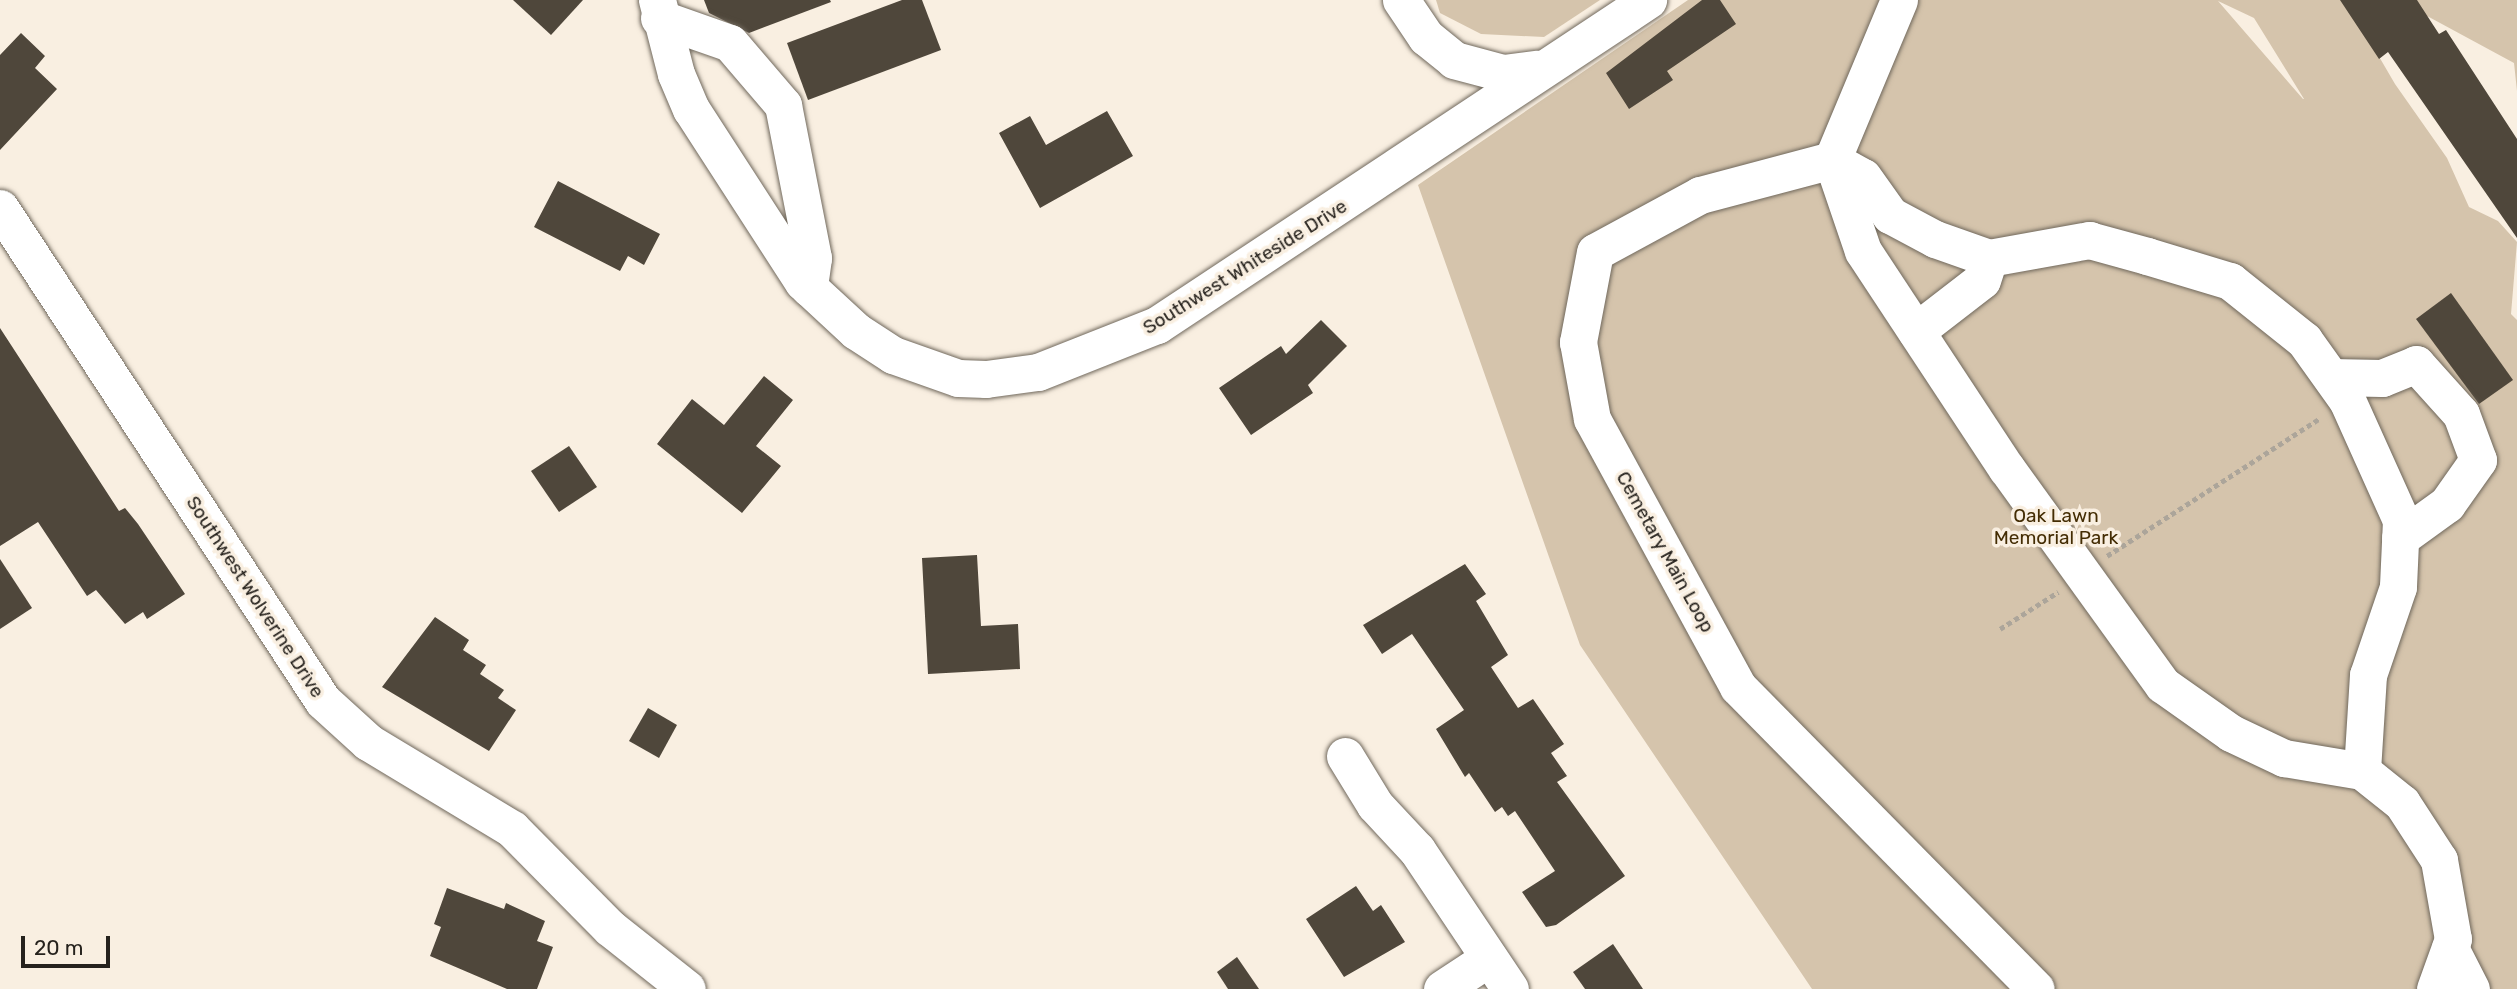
<!DOCTYPE html>
<style>
body{margin:0}
#map{position:relative;width:2517px;height:989px;overflow:hidden;background:#f9efe1;font-family:Rubik,sans-serif}
div>[style]{position:absolute}
.green>*{inset:0;background:#d5c4ac}
.building>*{inset:0;background:#4f473b}
.path>*{height:4.5px;margin-top:-2.25px;transform-origin:0;background:repeating-linear-gradient(90deg,#aca59a 0 5px,transparent 0 8.5px)}
.roads{filter:drop-shadow(0 0 2px #70685c) drop-shadow(0 0 2px #70685c)}
.minor>*{height:37px;margin:-18.5px;padding:0 18.5px;transform-origin:18.5px;border-radius:18.5px;background:#fff}
span{translate:-50% -50%;white-space:nowrap;text-align:center;line-height:1.15;-webkit-text-stroke:7px #f9efe1;paint-order:stroke}
.street-label{font-size:19px;color:#26221d}
.park-label{font-size:19px;color:#442d04}
.scale{position:absolute;left:21px;top:936px;width:89px;height:32px;box-sizing:border-box;border:4px solid #26221d;border-top:0;padding-left:9px;font-size:21px;line-height:24px;white-space:nowrap;color:#26221d;-webkit-text-stroke:5px #f9efe1;paint-order:stroke}
</style>
<div id="map">
<div class="green">
<div style="clip-path:polygon(1436px 0,1600px 0,1544px 37px,1481px 34px,1440px 13px)"></div>
<div style="clip-path:polygon(evenodd,1688px 0,2346px 0,2395px 84px,2447px 158px,2469px 207px,2498px 221px,2517px 242px,2511px 314px,2517px 320px,2517px 989px,1812px 989px,1580px 645px,1418px 185px,1688px 0,2218px 1px,2254px 18px,2304px 99px,2303px 99px,2218px 1px)"></div>
<div style="clip-path:polygon(2411px 0,2517px 0,2517px 91px,2514px 63px,2416px 10px)"></div>
</div>
<div class="building">
<div style="clip-path:polygon(513px 0,583px 0,551px 35px)"></div>
<div style="clip-path:polygon(704px 0,830px 0,831px 2px,749px 33px,709px 13px)"></div>
<div style="clip-path:polygon(902px 0,922px 0,941px 50px,808px 100px,787px 43px)"></div>
<div style="clip-path:polygon(1702px 0,1720px 0,1736px 24px,1667px 71px,1673px 80px,1629px 109px,1606px 73px)"></div>
<div style="clip-path:polygon(2340px 0,2417px 0,2439px 34px,2446px 30px,2517px 139px,2517px 238px,2388px 52px,2379px 59px)"></div>
<div style="clip-path:polygon(21px 33px,45px 56px,35px 68px,57px 89px,0 150px,0 55px)"></div>
<div style="clip-path:polygon(1107px 111px,1133px 156px,1040px 208px,999px 133px,1030px 116px,1046px 145px)"></div>
<div style="clip-path:polygon(558px 181px,660px 234px,644px 265px,628px 256px,620px 271px,534px 227px)"></div>
<div style="clip-path:polygon(2451px 293px,2513px 380px,2479px 404px,2416px 319px)"></div>
<div style="clip-path:polygon(1321px 320px,1347px 346px,1308px 385px,1313px 393px,1251px 435px,1219px 388px,1281px 346px,1286px 354px)"></div>
<div style="clip-path:polygon(0 328px,119px 511px,125px 508px,138px 524px,185px 594px,147px 619px,143px 612px,125px 624px,96px 590px,87px 596px,38px 522px,0 546px)"></div>
<div style="clip-path:polygon(764px 376px,793px 400px,756px 446px,781px 466px,742px 513px,657px 444px,692px 399px,724px 425px)"></div>
<div style="clip-path:polygon(569px 446px,597px 487px,559px 512px,531px 471px)"></div>
<div style="clip-path:polygon(977px 555px,981px 626px,1018px 624px,1020px 669px,928px 674px,922px 558px)"></div>
<div style="clip-path:polygon(0 559px,32px 608px,0 629px)"></div>
<div style="clip-path:polygon(1465px 564px,1486px 594px,1476px 601px,1508px 655px,1491px 667px,1518px 708px,1533px 699px,1564px 744px,1551px 753px,1567px 776px,1557px 782px,1625px 876px,1556px 925px,1546px 927px,1522px 892px,1555px 871px,1515px 811px,1508px 816px,1502px 807px,1495px 812px,1469px 773px,1465px 777px,1436px 729px,1464px 710px,1412px 634px,1382px 654px,1363px 625px)"></div>
<div style="clip-path:polygon(435px 617px,469px 640px,463px 650px,486px 665px,480px 674px,504px 690px,498px 698px,516px 710px,489px 751px,382px 687px)"></div>
<div style="clip-path:polygon(648px 708px,677px 725px,659px 758px,629px 741px)"></div>
<div style="clip-path:polygon(1356px 886px,1373px 911px,1381px 905px,1405px 942px,1344px 977px,1306px 919px)"></div>
<div style="clip-path:polygon(447px 888px,504px 909px,506px 903px,545px 921px,537px 941px,553px 947px,537px 989px,507px 989px,430px 956px,441px 927px,434px 924px)"></div>
<div style="clip-path:polygon(1613px 944px,1643px 989px,1585px 989px,1573px 972px)"></div>
<div style="clip-path:polygon(1237px 957px,1259px 989px,1228px 989px,1217px 972px)"></div>
</div>
<div class="path">
<div style="left:2107px;top:556px;width:254px;rotate:-32.9deg"></div>
<div style="left:2000px;top:629px;width:69px;rotate:-32.5deg"></div>
</div>
<div class="roads">
<div class="minor">
<div style="left:657px;top:0;width:76px;rotate:75.6deg"></div>
<div style="left:676px;top:74px;width:38px;rotate:67deg"></div>
<div style="left:691px;top:109px;width:206px;rotate:57.1deg"></div>
<div style="left:803px;top:282px;width:72px;rotate:42.8deg"></div>
<div style="left:856px;top:331px;width:44px;rotate:33deg"></div>
<div style="left:893px;top:355px;width:69px;rotate:19.5deg"></div>
<div style="left:958px;top:378px;width:28px;rotate:2deg"></div>
<div style="left:986px;top:379px;width:52px;rotate:-7.7deg"></div>
<div style="left:1038px;top:372px;width:128px;rotate:-21.6deg"></div>
<div style="left:1157px;top:325px;width:589px;rotate:-33.5deg"></div>
<div style="left:1401px;top:0;width:45px;rotate:56deg"></div>
<div style="left:1426px;top:37px;width:36px;rotate:39deg"></div>
<div style="left:1454px;top:60px;width:51px;rotate:14.9deg"></div>
<div style="left:1503px;top:73px;width:35px;rotate:-7deg"></div>
<div style="left:1899px;top:0;width:173px;rotate:112.7deg"></div>
<div style="left:1832px;top:160px;width:96px;rotate:71.2deg"></div>
<div style="left:1863px;top:251px;width:261px;rotate:56.6deg"></div>
<div style="left:2007px;top:469px;width:266px;rotate:54.2deg"></div>
<div style="left:2163px;top:685px;width:83px;rotate:35.2deg"></div>
<div style="left:2231px;top:733px;width:59px;rotate:25.3deg"></div>
<div style="left:2284px;top:758px;width:79px;rotate:9.5deg"></div>
<div style="left:2362px;top:771px;width:51px;rotate:38.7deg"></div>
<div style="left:2402px;top:803px;width:68px;rotate:57deg"></div>
<div style="left:2439px;top:860px;width:80px;rotate:80deg"></div>
<div style="left:2453px;top:939px;width:53px;rotate:109.8deg"></div>
<div style="left:659px;top:18px;width:75px;rotate:19.4deg"></div>
<div style="left:730px;top:43px;width:82px;rotate:49.5deg"></div>
<div style="left:783px;top:105px;width:156px;rotate:78.9deg"></div>
<div style="left:813px;top:258px;width:30px;rotate:98deg"></div>
<div style="left:1832px;top:160px;width:137px;rotate:165.1deg"></div>
<div style="left:1700px;top:195px;width:119px;rotate:151.5deg"></div>
<div style="left:1595px;top:252px;width:92px;rotate:100.7deg"></div>
<div style="left:1578px;top:342px;width:78px;rotate:79.7deg"></div>
<div style="left:1592px;top:419px;width:305px;rotate:61.4deg"></div>
<div style="left:1738px;top:687px;width:424px;rotate:45.4deg"></div>
<div style="left:1832px;top:160px;width:35px;rotate:29deg"></div>
<div style="left:1863px;top:177px;width:47px;rotate:54.6deg"></div>
<div style="left:1890px;top:215px;width:51px;rotate:28.1deg"></div>
<div style="left:1935px;top:239px;width:57px;rotate:19.4deg"></div>
<div style="left:1989px;top:258px;width:102px;rotate:-10.2deg"></div>
<div style="left:2089px;top:240px;width:60px;rotate:15.4deg"></div>
<div style="left:2147px;top:256px;width:87px;rotate:16.8deg"></div>
<div style="left:2230px;top:281px;width:95px;rotate:38.6deg"></div>
<div style="left:2304px;top:340px;width:74px;rotate:54.4deg"></div>
<div style="left:2347px;top:400px;width:132px;rotate:65.8deg"></div>
<div style="left:2401px;top:520px;width:67px;rotate:92.6deg"></div>
<div style="left:2398px;top:587px;width:93px;rotate:108.8deg"></div>
<div style="left:2368px;top:675px;width:96px;rotate:93.6deg"></div>
<div style="left:0;top:208px;width:589px;rotate:56.77deg"></div>
<div style="left:323px;top:701px;width:61px;rotate:42.3deg"></div>
<div style="left:368px;top:742px;width:168px;rotate:31.1deg"></div>
<div style="left:512px;top:829px;width:139px;rotate:45.3deg"></div>
<div style="left:610px;top:928px;width:98px;rotate:38.4deg"></div>
<div style="left:1916px;top:331px;width:83px;rotate:-37.7deg"></div>
<div style="left:1982px;top:280px;width:23px;rotate:-72deg"></div>
<div style="left:2331px;top:377px;width:51px;rotate:1.1deg"></div>
<div style="left:2382px;top:378px;width:37px;rotate:-22deg"></div>
<div style="left:2416px;top:364px;width:67px;rotate:48deg"></div>
<div style="left:2461px;top:414px;width:49px;rotate:69.7deg"></div>
<div style="left:2478px;top:460px;width:54px;rotate:125.2deg"></div>
<div style="left:2447px;top:504px;width:58px;rotate:144.1deg"></div>
<div style="left:1345px;top:756px;width:57px;rotate:58.5deg"></div>
<div style="left:1375px;top:805px;width:62px;rotate:47deg"></div>
<div style="left:1417px;top:850px;width:167px;rotate:56.2deg"></div>
<div style="left:2450px;top:948px;width:46px;rotate:62.9deg"></div>
<div style="left:1442px;top:989px;width:56px;rotate:-33.4deg"></div>
</div>
</div>
<div class="street-label">
<span style="left:1245px;top:267px;rotate:-32deg">Southwest Whiteside Drive</span>
<span style="left:1665px;top:552px;rotate:61deg">Cemetary Main Loop</span>
<span style="left:255px;top:597px;rotate:57deg">Southwest Wolverine Drive</span>
</div>
<div class="park-label">
<span style="left:2056px;top:527px">Oak Lawn<br>Memorial Park</span>
</div>
<div class="scale">20 m</div>
</div>
